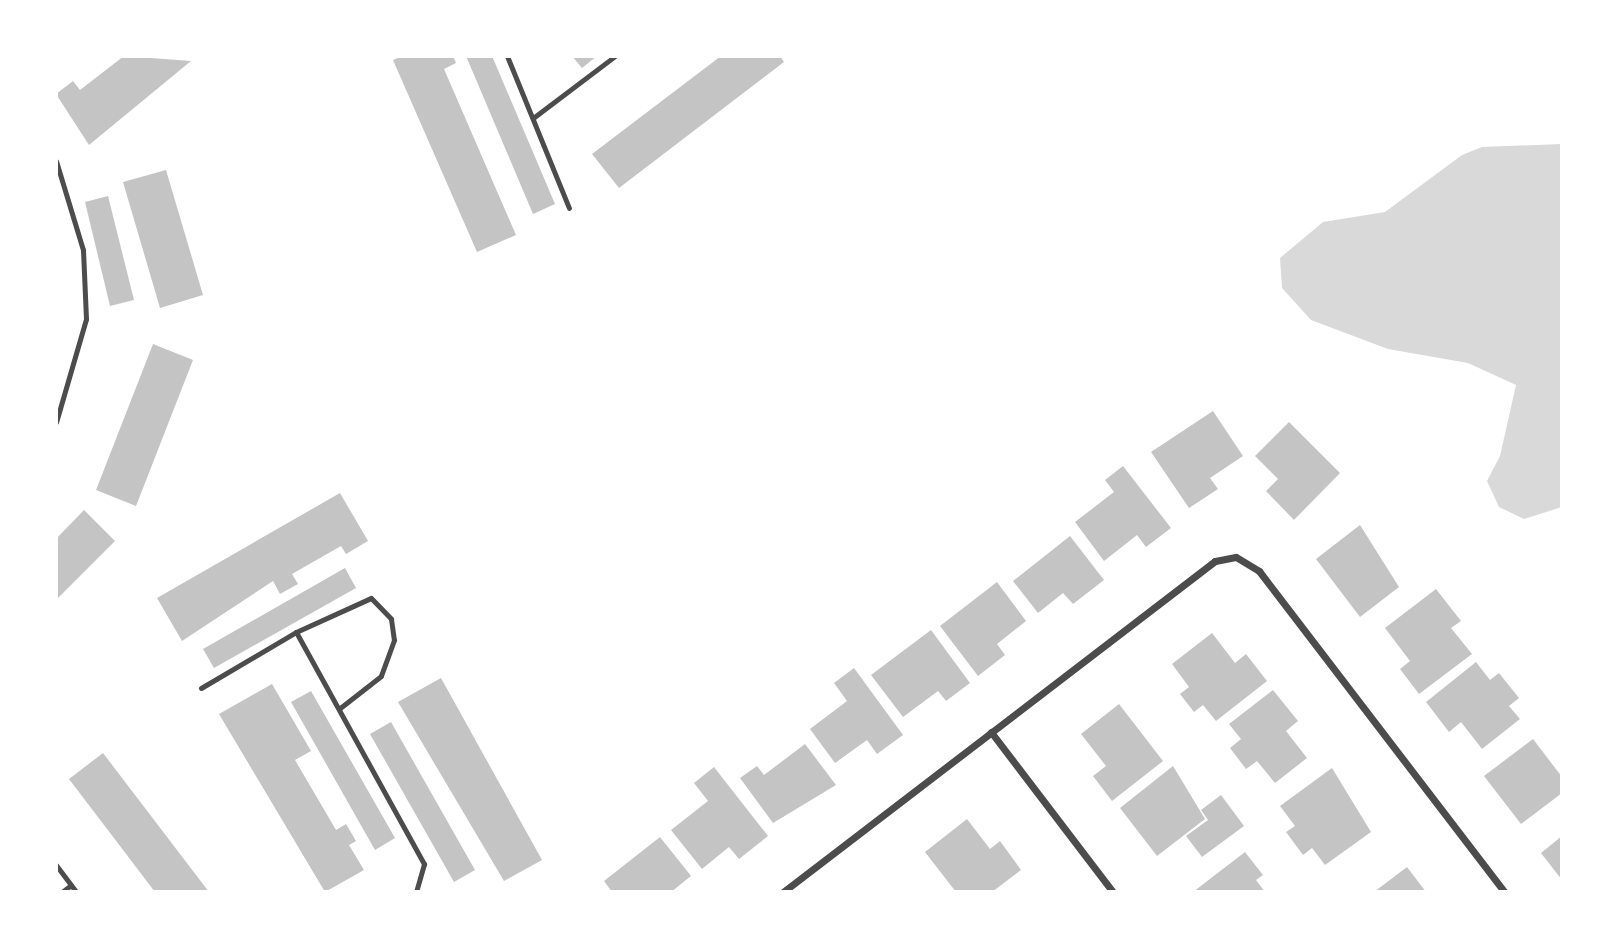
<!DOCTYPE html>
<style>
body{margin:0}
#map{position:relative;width:1618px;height:948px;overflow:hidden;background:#fff;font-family:"Fira Sans",sans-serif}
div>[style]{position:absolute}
.water>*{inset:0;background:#d9d9d9}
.building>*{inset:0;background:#c4c4c4}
.service>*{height:5px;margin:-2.5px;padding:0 2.5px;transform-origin:2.5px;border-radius:2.5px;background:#4c4c4c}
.minor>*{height:7px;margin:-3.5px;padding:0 3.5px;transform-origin:3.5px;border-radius:3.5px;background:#4c4c4c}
span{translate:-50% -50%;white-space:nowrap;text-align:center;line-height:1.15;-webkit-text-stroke:5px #fff;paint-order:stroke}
.frame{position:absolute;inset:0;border:58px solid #fff;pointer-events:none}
</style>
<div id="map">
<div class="water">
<div style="clip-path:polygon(1562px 144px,1562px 507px,1524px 519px,1499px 507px,1487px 481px,1500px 456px,1516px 385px,1468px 363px,1388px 349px,1311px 320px,1282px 288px,1280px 258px,1323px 222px,1385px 212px,1462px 155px,1482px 147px)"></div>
</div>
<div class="building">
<div style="clip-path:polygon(124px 56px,191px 61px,89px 145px,56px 94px,73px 81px,80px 90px)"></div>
<div style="clip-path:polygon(403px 56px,453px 56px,456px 63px,444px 69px,516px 235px,477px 252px,393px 60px)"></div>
<div style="clip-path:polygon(466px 56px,492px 56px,555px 204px,533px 214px)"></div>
<div style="clip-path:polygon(572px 56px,597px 56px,582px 68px)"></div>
<div style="clip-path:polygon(721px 56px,780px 56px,784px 62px,619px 188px,592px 154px)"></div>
<div style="clip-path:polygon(166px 170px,203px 295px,160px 308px,123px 182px)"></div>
<div style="clip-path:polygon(108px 196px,134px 300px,110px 306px,85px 202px)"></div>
<div style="clip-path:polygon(153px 344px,193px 360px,136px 506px,96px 490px)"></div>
<div style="clip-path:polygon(1213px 411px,1243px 456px,1210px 478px,1218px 489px,1189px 508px,1151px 452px)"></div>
<div style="clip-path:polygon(1289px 422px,1340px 473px,1294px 520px,1266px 491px,1278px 479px,1255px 456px)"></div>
<div style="clip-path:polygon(1123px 466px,1171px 528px,1146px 547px,1137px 535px,1104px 561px,1075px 522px,1114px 492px,1105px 480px)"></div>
<div style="clip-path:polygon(340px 493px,368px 541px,346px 554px,341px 546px,292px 574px,298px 584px,280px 594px,273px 581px,182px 641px,157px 598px)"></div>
<div style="clip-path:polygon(84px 510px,115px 541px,56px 600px,56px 539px)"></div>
<div style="clip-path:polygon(1360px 525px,1399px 587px,1360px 617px,1316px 559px)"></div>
<div style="clip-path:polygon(1070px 536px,1104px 580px,1073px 604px,1063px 593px,1038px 613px,1013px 581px)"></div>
<div style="clip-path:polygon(345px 568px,356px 588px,214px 668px,203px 649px)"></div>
<div style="clip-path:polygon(997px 582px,1026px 621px,997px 644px,1005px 655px,978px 676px,940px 626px)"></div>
<div style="clip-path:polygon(1436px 589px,1461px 621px,1451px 628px,1472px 654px,1419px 694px,1400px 669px,1410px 661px,1385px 628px)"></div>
<div style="clip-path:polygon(931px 630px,970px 683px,946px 701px,938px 691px,903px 717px,871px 675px)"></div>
<div style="clip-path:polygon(1212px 633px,1235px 663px,1246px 654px,1267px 681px,1216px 721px,1203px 705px,1194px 712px,1180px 694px,1189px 687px,1172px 664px)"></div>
<div style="clip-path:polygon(1476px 662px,1490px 680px,1499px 673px,1519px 698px,1509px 706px,1520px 719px,1482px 749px,1461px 722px,1449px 732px,1426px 702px)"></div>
<div style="clip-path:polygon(854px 668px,903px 735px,877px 754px,867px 740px,835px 763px,810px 729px,847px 701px,834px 683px)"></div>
<div style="clip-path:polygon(441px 678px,542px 860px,504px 881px,398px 702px)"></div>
<div style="clip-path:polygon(272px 684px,311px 751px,295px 760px,336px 830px,346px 824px,356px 841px,349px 845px,364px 870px,325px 892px,219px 714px)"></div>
<div style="clip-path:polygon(1273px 690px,1298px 721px,1286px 731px,1307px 758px,1275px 783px,1257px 761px,1246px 769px,1230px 748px,1241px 739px,1229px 724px)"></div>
<div style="clip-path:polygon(311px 691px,395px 838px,375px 850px,291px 702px)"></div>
<div style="clip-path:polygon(1119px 704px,1163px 761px,1112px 801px,1093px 776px,1106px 766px,1081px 734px)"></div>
<div style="clip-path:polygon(391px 722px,475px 870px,454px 882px,370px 734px)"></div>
<div style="clip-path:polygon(1533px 739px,1562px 777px,1562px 793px,1521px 824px,1484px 776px)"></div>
<div style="clip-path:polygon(805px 744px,836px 785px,773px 823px,740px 778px,757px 766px,764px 775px)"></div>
<div style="clip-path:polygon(103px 753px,209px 892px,155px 892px,69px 779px)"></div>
<div style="clip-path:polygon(1173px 766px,1205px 819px,1157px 856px,1120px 808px)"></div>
<div style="clip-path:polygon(714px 767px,768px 836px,739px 859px,729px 847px,702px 869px,671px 830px,708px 801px,694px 783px)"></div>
<div style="clip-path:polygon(1332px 768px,1371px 832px,1325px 865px,1312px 848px,1303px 855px,1286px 832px,1295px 826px,1280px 806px)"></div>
<div style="clip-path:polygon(1221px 795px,1244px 826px,1202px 857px,1186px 836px,1208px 820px,1201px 810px)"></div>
<div style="clip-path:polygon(967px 819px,990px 849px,1000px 841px,1021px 870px,992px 892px,956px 892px,925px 852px)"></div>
<div style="clip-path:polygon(1562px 836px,1562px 880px,1541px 853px)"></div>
<div style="clip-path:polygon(660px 837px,691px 876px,671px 892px,612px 892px,604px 881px)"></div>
<div style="clip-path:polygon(1245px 852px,1263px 875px,1256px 880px,1265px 892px,1193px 892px)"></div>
<div style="clip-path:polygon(1407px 867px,1426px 892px,1374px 892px)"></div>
</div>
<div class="service">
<div style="left:507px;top:56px;width:164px;rotate:67.8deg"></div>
<div style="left:533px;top:118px;width:103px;rotate:-37.1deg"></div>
<div style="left:56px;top:161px;width:93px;rotate:73.1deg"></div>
<div style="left:83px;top:250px;width:69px;rotate:87.5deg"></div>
<div style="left:86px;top:319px;width:107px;rotate:106.2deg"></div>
<div style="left:296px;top:632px;width:265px;rotate:61.1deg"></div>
<div style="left:424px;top:864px;width:29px;rotate:106deg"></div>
<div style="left:201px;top:688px;width:110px;rotate:-30.5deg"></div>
<div style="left:296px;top:632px;width:82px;rotate:-24.4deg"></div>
<div style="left:371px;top:598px;width:29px;rotate:46deg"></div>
<div style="left:391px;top:619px;width:21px;rotate:82deg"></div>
<div style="left:394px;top:640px;width:38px;rotate:110deg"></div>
<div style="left:381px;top:676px;width:52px;rotate:142deg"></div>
<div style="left:56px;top:865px;width:34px;rotate:53deg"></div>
<div style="left:62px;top:892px;width:11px;rotate:-38deg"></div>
</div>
<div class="minor">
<div style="left:991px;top:732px;width:201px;rotate:52.7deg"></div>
<div style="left:783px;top:892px;width:544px;rotate:-37.46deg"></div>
<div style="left:1215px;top:561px;width:21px;rotate:-11deg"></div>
<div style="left:1236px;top:557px;width:27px;rotate:31deg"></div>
<div style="left:1259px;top:571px;width:404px;rotate:52.6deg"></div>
</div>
<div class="frame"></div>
</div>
